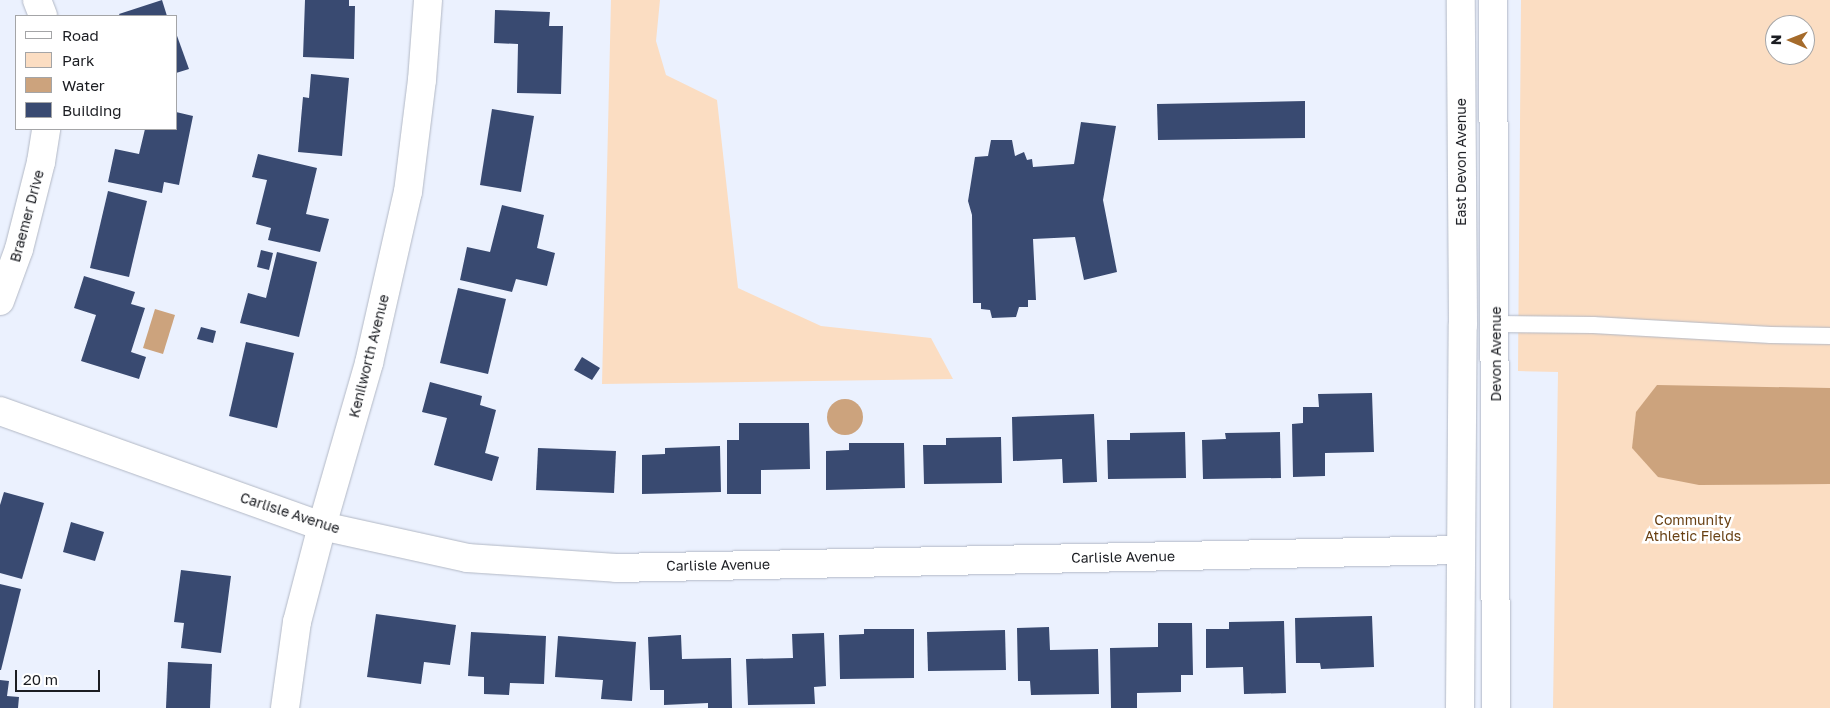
<!DOCTYPE html>
<style>
body{margin:0}
#map{position:relative;width:1830px;height:708px;overflow:hidden;background:#ebf1fe;font-family:"Golos Text",sans-serif}
div>[style]{position:absolute}
.green>*{inset:0;background:#fbddc2}
.water>*{inset:0;background:#cca37d}
.round{border-radius:50%}
.building>*{inset:0;background:#394a71}
.roads{filter:drop-shadow(0 0 1px #b2b8c5) drop-shadow(0 0 1px #b2b8c5)}
.lane>*{height:16px;margin:-8px;padding:0 8px;transform-origin:8px;border-radius:8px;background:#fff}
.street>*{height:28px;margin:-14px;padding:0 14px;transform-origin:14px;border-radius:14px;background:#fff}
.secondary>*{height:28px;margin:-14px;padding:0 14px;transform-origin:14px;border-radius:14px;background:#fff}
span{translate:-50% -50%;white-space:nowrap;text-align:center;line-height:1.15;-webkit-text-stroke:5px #fff;paint-order:stroke}
.street-label{font-size:14px;color:#1b1d22}
.park-label{font-size:14px;color:#694114}
.legend{position:absolute;left:15px;top:15px;width:162px;height:115px;box-sizing:border-box;background:#fff;border:1px solid #a4a5a7;margin:0;padding:6px 9px;list-style:none;font-size:15px;color:#1b1d22}
.legend li{display:flex;align-items:center;gap:10px;height:25px}
.legend b{width:25px;border:1px solid #a4a5a7}
.north{position:absolute;left:1765px;top:15px;width:50px;height:50px;box-sizing:border-box;background:#fff;border:1px solid #a4a5a7;border-radius:50%;rotate:271deg;font-size:14px;font-weight:700;line-height:20px;text-align:center;color:#1b1d22}
.north::after{content:'';display:block;margin:auto;width:18px;height:22px;background:#a56b2b;clip-path:polygon(50% 0,100% 100%,50% 72%,0 100%)}
.scale{position:absolute;left:15px;top:670px;width:85px;height:22px;box-sizing:border-box;border:2px solid #1b1d22;border-top:0;padding-left:6px;font-size:15px;line-height:18px;white-space:nowrap;color:#1b1d22;-webkit-text-stroke:4px #fff;paint-order:stroke}
</style>
<div id="map">
<div class="green">
<div style="clip-path:polygon(611px 0,660px 0,656px 41px,666px 75px,717px 100px,738px 288px,821px 326px,931px 338px,953px 379px,602px 384px)"></div>
<div style="clip-path:polygon(evenodd,1521px 0,1830px 0,1830px 708px,1553px 708px,1558px 372px,1518px 371px,1521px 0,1775px 25px,1805px 25px,1805px 55px,1775px 55px,1775px 25px)"></div>
</div>
<div class="water">
<div style="clip-path:polygon(155px 309px,175px 315px,163px 354px,143px 348px)"></div>
<div style="clip-path:polygon(1657px 385px,1830px 388px,1830px 484px,1699px 485px,1658px 477px,1632px 448px,1636px 412px)"></div>
<div class="round" style="left:827px;top:399px;width:36px;height:36px"></div>
</div>
<div class="building">
<div style="clip-path:polygon(162px 0,167px 16px,120px 16px,119px 14px)"></div>
<div style="clip-path:polygon(305px 0,349px 0,349px 6px,355px 6px,354px 59px,303px 57px)"></div>
<div style="clip-path:polygon(495px 10px,550px 12px,549px 26px,563px 26px,561px 94px,517px 93px,518px 44px,494px 43px)"></div>
<div style="clip-path:polygon(176px 33px,189px 69px,176px 73px)"></div>
<div style="clip-path:polygon(311px 74px,349px 78px,342px 156px,298px 152px,303px 97px,309px 98px)"></div>
<div style="clip-path:polygon(1305px 101px,1305px 138px,1158px 140px,1157px 104px)"></div>
<div style="clip-path:polygon(492px 109px,534px 116px,521px 192px,480px 185px)"></div>
<div style="clip-path:polygon(176px 112px,193px 116px,179px 185px,164px 182px,162px 193px,108px 182px,115px 149px,139px 154px,145px 129px,176px 129px)"></div>
<div style="clip-path:polygon(1081px 122px,1116px 126px,1103px 200px,1117px 272px,1084px 280px,1075px 237px,1033px 239px,1036px 300px,1028px 300px,1028px 307px,1019px 307px,1016px 317px,992px 318px,990px 310px,981px 309px,981px 303px,973px 303px,972px 215px,968px 201px,975px 157px,988px 156px,991px 140px,1012px 140px,1015px 156px,1024px 152px,1027px 160px,1032px 159px,1033px 167px,1074px 164px)"></div>
<div style="clip-path:polygon(258px 154px,317px 168px,306px 214px,329px 219px,320px 252px,268px 240px,271px 228px,256px 224px,267px 180px,252px 177px)"></div>
<div style="clip-path:polygon(108px 191px,147px 201px,129px 277px,90px 268px)"></div>
<div style="clip-path:polygon(502px 205px,544px 215px,537px 248px,555px 253px,547px 286px,516px 279px,512px 292px,460px 280px,467px 247px,490px 252px)"></div>
<div style="clip-path:polygon(261px 250px,273px 253px,269px 270px,257px 267px)"></div>
<div style="clip-path:polygon(277px 252px,317px 262px,299px 337px,240px 323px,248px 293px,266px 298px)"></div>
<div style="clip-path:polygon(84px 276px,135px 292px,131px 304px,145px 308px,131px 352px,146px 357px,139px 379px,81px 361px,96px 315px,74px 308px)"></div>
<div style="clip-path:polygon(458px 288px,506px 299px,488px 374px,440px 363px)"></div>
<div style="clip-path:polygon(201px 327px,216px 331px,213px 343px,197px 339px)"></div>
<div style="clip-path:polygon(246px 342px,294px 353px,277px 428px,229px 416px)"></div>
<div style="clip-path:polygon(582px 357px,600px 368px,592px 380px,574px 370px)"></div>
<div style="clip-path:polygon(430px 382px,482px 396px,480px 405px,496px 410px,485px 453px,499px 457px,492px 481px,434px 465px,447px 418px,422px 412px)"></div>
<div style="clip-path:polygon(1372px 393px,1374px 452px,1325px 453px,1325px 476px,1293px 477px,1292px 424px,1303px 423px,1303px 407px,1319px 407px,1318px 394px)"></div>
<div style="clip-path:polygon(1094px 414px,1097px 482px,1063px 483px,1062px 459px,1013px 461px,1012px 417px)"></div>
<div style="clip-path:polygon(739px 423px,809px 423px,810px 469px,761px 470px,761px 494px,727px 494px,727px 440px,739px 440px)"></div>
<div style="clip-path:polygon(1185px 432px,1186px 478px,1108px 479px,1107px 440px,1130px 440px,1130px 433px)"></div>
<div style="clip-path:polygon(1280px 432px,1281px 478px,1203px 479px,1202px 440px,1226px 439px,1225px 433px)"></div>
<div style="clip-path:polygon(1001px 437px,1002px 483px,924px 484px,923px 445px,946px 445px,946px 438px)"></div>
<div style="clip-path:polygon(849px 443px,904px 443px,905px 488px,826px 490px,826px 451px,849px 450px)"></div>
<div style="clip-path:polygon(720px 446px,721px 492px,642px 494px,642px 455px,665px 454px,665px 448px)"></div>
<div style="clip-path:polygon(538px 448px,616px 451px,614px 493px,536px 490px)"></div>
<div style="clip-path:polygon(4px 492px,44px 503px,22px 579px,0 573px,0 505px)"></div>
<div style="clip-path:polygon(71px 522px,104px 532px,95px 561px,63px 552px)"></div>
<div style="clip-path:polygon(181px 570px,231px 576px,221px 653px,181px 648px,184px 623px,174px 622px)"></div>
<div style="clip-path:polygon(0 584px,21px 589px,1px 670px,0 670px)"></div>
<div style="clip-path:polygon(376px 614px,456px 625px,450px 665px,424px 662px,421px 684px,367px 677px)"></div>
<div style="clip-path:polygon(1372px 616px,1374px 667px,1321px 669px,1320px 663px,1296px 663px,1295px 618px)"></div>
<div style="clip-path:polygon(1284px 621px,1286px 693px,1244px 694px,1243px 667px,1206px 668px,1206px 629px,1229px 629px,1229px 622px)"></div>
<div style="clip-path:polygon(1158px 623px,1192px 623px,1193px 675px,1181px 675px,1181px 692px,1137px 693px,1137px 708px,1111px 708px,1110px 648px,1158px 647px)"></div>
<div style="clip-path:polygon(1049px 627px,1050px 650px,1098px 649px,1099px 694px,1031px 695px,1030px 681px,1018px 681px,1017px 628px)"></div>
<div style="clip-path:polygon(864px 629px,914px 629px,914px 678px,840px 679px,839px 635px,864px 634px)"></div>
<div style="clip-path:polygon(1005px 630px,1006px 670px,928px 671px,927px 632px)"></div>
<div style="clip-path:polygon(471px 632px,546px 636px,544px 684px,510px 683px,509px 695px,484px 694px,484px 677px,468px 676px)"></div>
<div style="clip-path:polygon(824px 633px,826px 686px,814px 687px,815px 704px,748px 705px,746px 659px,793px 658px,792px 634px)"></div>
<div style="clip-path:polygon(681px 635px,682px 659px,731px 658px,732px 708px,708px 708px,708px 703px,664px 705px,664px 690px,650px 690px,648px 637px)"></div>
<div style="clip-path:polygon(558px 636px,636px 642px,632px 701px,601px 699px,603px 680px,555px 677px)"></div>
<div style="clip-path:polygon(168px 662px,212px 664px,210px 708px,166px 708px)"></div>
<div style="clip-path:polygon(0 680px,9px 681px,7px 696px,19px 697px,18px 708px,0 708px)"></div>
</div>
<div class="roads">
<div class="lane">
<div style="left:1496px;top:324px;width:97px;rotate:0.6deg"></div>
<div style="left:1593px;top:325px;width:178px;rotate:3.2deg"></div>
<div style="left:1771px;top:335px;width:59px;rotate:1deg"></div>
</div>
<div class="street">
<div style="left:37px;top:0;width:17px;rotate:69deg"></div>
<div style="left:0;top:301px;width:55px;rotate:-69.9deg"></div>
<div style="left:19px;top:249px;width:90px;rotate:-75.8deg"></div>
<div style="left:41px;top:162px;width:33px;rotate:-81deg"></div>
<div style="left:0;top:411px;width:342px;rotate:19.7deg"></div>
<div style="left:322px;top:526px;width:148px;rotate:12.4deg"></div>
<div style="left:467px;top:558px;width:149px;rotate:3.8deg"></div>
<div style="left:616px;top:568px;width:844px;rotate:-1.22deg"></div>
<div style="left:285px;top:708px;width:87px;rotate:-82.1deg"></div>
<div style="left:297px;top:622px;width:99px;rotate:-75.4deg"></div>
<div style="left:322px;top:526px;width:170px;rotate:-73.9deg"></div>
<div style="left:369px;top:363px;width:175px;rotate:-77.2deg"></div>
<div style="left:408px;top:192px;width:113px;rotate:-82.9deg"></div>
<div style="left:422px;top:80px;width:80px;rotate:-85.7deg"></div>
</div>
<div class="secondary">
<div style="left:1493px;top:0;width:708px;rotate:89.76deg"></div>
<div style="left:1460px;top:708px;width:383px;rotate:-89.6deg"></div>
<div style="left:1463px;top:325px;width:325px;rotate:-90.4deg"></div>
</div>
</div>
<div class="street-label">
<span style="left:1461px;top:162px;rotate:-90deg">East Devon Avenue</span>
<span style="left:27px;top:216px;rotate:-75deg">Braemer Drive</span>
<span style="left:1496px;top:354px;rotate:-90deg">Devon Avenue</span>
<span style="left:369px;top:356px;rotate:-76deg">Kenilworth Avenue</span>
<span style="left:290px;top:513px;rotate:18deg">Carlisle Avenue</span>
<span style="left:1123px;top:557px;rotate:-1deg">Carlisle Avenue</span>
<span style="left:718px;top:565px;rotate:-1deg">Carlisle Avenue</span>
</div>
<div class="park-label">
<span style="left:1693px;top:528px">Community<br>Athletic Fields</span>
</div>
<ul class="legend">
<li><b style="height:6px;background:#fff"></b>Road</li>
<li><b style="height:14px;background:#fbddc2"></b>Park</li>
<li><b style="height:14px;background:#cca37d"></b>Water</li>
<li><b style="height:14px;background:#394a71"></b>Building</li>
</ul>
<div class="north">N</div>
<div class="scale">20 m</div>
</div>
